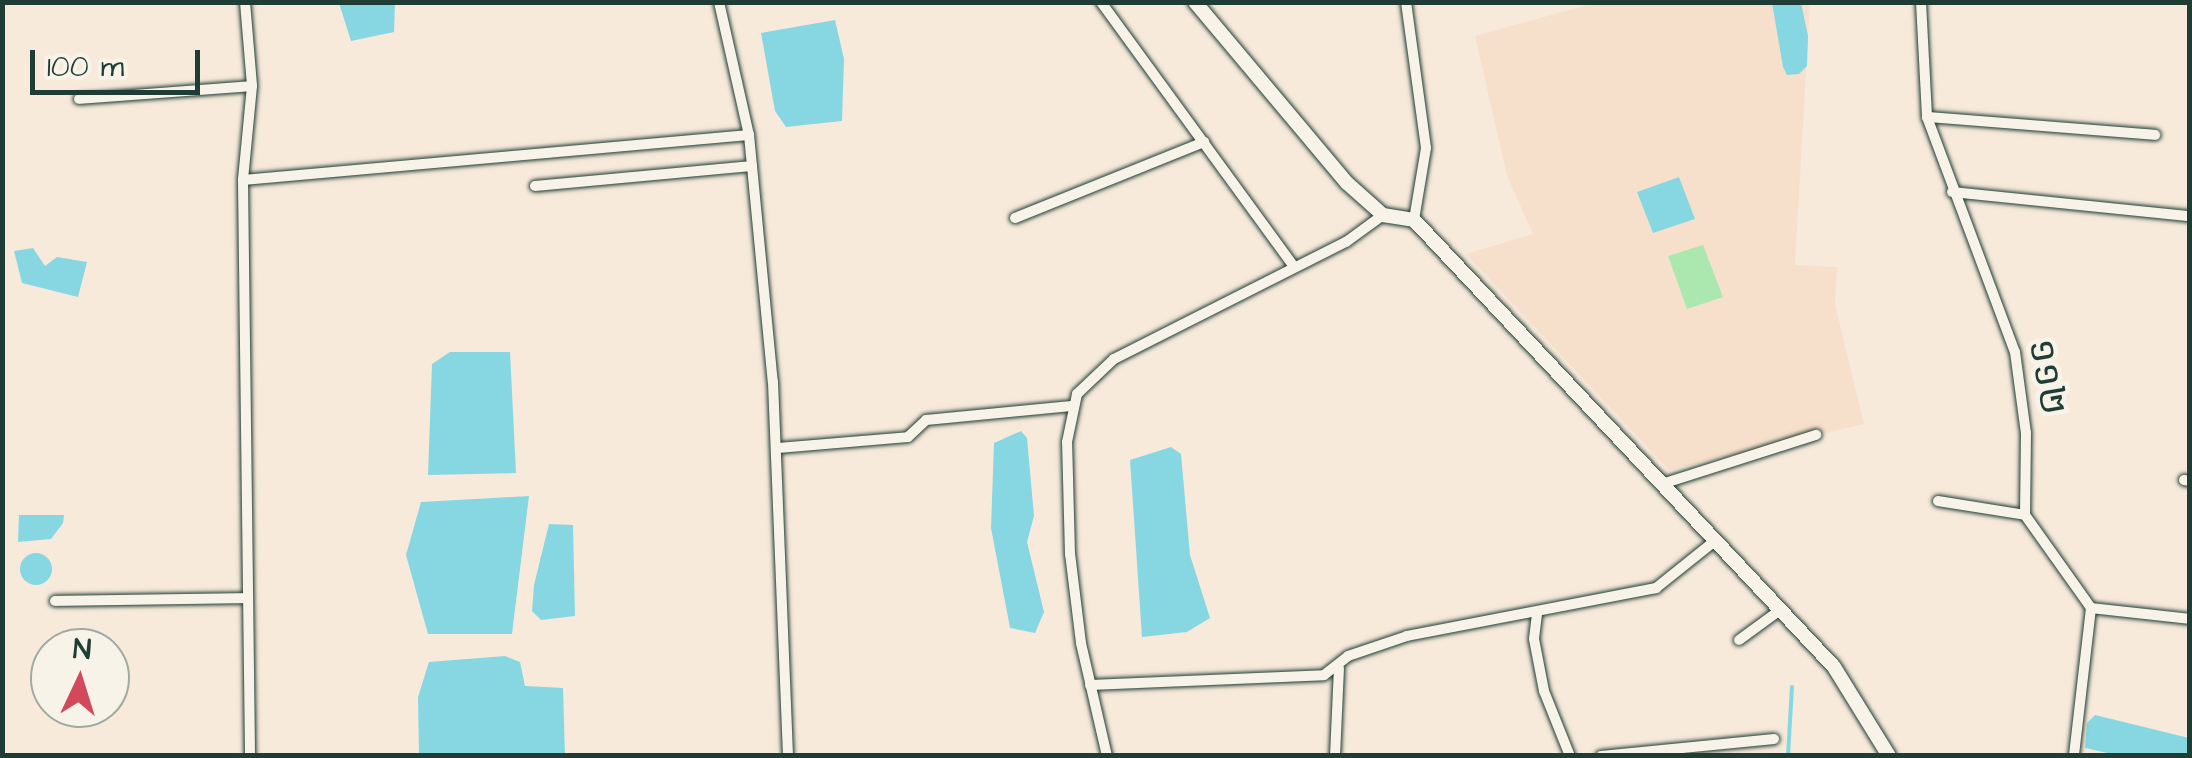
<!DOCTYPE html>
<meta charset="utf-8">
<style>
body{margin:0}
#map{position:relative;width:2192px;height:758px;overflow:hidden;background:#f7eadb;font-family:"Architects Daughter","Noto Sans Khmer",sans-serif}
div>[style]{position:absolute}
.built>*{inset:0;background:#f7e0cb}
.green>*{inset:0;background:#abe8af}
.water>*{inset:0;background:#87d7e2}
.round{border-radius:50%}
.stream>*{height:4px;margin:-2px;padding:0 2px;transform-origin:2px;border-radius:2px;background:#87d7e2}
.roads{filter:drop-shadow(0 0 2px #1f3d34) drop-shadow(0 0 2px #1f3d34)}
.street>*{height:10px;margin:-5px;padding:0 5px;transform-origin:5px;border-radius:5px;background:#f7f3e8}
.secondary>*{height:14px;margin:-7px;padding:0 7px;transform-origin:7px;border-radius:7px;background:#f7f3e8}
span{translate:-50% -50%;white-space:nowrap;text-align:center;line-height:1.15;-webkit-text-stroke:9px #f7f3e8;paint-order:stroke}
.street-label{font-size:38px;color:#1f3d34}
.frame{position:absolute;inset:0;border:5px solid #1f3d34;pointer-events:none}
.north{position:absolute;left:30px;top:628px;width:100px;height:100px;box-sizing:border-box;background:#f7f3e8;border:2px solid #a1aaa0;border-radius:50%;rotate:4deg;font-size:28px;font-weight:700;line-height:40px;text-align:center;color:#1f3d34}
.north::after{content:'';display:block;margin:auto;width:35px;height:45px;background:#d1495b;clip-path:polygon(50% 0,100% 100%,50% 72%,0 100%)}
.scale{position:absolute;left:30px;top:50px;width:170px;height:45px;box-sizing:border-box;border:5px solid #1f3d34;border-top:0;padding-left:12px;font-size:30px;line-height:35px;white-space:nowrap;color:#1f3d34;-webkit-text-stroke:8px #f7f3e8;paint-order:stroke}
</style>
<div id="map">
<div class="built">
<div style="clip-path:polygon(1594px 3px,1810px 3px,1795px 265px,1837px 267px,1835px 304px,1864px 424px,1669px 470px,1466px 254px,1533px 234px,1507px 176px,1475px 36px)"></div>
</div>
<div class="green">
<div style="clip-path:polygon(1703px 245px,1723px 297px,1687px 309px,1668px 256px)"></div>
</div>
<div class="water">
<div style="clip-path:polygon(339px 3px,395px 3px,394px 32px,351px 41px)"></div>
<div style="clip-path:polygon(1772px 3px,1801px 3px,1808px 36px,1807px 66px,1799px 74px,1787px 75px,1783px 67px)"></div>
<div style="clip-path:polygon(835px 20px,844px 59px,842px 121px,786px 127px,775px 111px,761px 33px)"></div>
<div style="clip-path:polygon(1679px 177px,1695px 219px,1653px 233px,1637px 192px)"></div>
<div style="clip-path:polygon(33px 248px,45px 266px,57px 257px,87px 262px,78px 297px,22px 283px,14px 251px)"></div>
<div style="clip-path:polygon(450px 352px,510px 352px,516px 473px,428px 475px,432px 364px)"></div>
<div style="clip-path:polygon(1021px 431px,1027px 438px,1034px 516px,1027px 542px,1044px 612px,1035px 633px,1010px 628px,991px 528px,994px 443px)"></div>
<div style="clip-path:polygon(1171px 447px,1181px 454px,1190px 555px,1210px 618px,1187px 632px,1142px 637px,1130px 460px)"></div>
<div style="clip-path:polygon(529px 496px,512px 634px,428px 634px,406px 555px,421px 502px)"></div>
<div style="clip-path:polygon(19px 515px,64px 515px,63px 523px,51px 539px,18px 542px)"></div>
<div style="clip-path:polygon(549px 524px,573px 525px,575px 616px,541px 620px,532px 611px,534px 585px)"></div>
<div class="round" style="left:20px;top:553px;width:32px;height:32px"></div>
<div style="clip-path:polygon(505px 656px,520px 662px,525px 686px,563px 688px,565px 755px,419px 755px,418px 697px,429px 662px)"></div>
<div style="clip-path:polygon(2095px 715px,2189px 738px,2189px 755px,2116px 755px,2085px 748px,2087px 723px)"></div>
</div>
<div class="stream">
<div style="left:1788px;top:756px;width:69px;rotate:-86.7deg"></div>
</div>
<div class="roads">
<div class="street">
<div style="left:245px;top:2px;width:84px;rotate:85.2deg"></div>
<div style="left:252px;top:86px;width:94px;rotate:95.5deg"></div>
<div style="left:243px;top:180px;width:576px;rotate:89.3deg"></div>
<div style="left:719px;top:2px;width:136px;rotate:77.3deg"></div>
<div style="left:749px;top:135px;width:248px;rotate:84.5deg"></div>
<div style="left:773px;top:382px;width:374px;rotate:87.7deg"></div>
<div style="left:1101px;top:2px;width:328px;rotate:53.9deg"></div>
<div style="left:1406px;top:2px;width:147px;rotate:82.2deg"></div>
<div style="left:1426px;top:148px;width:73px;rotate:99.5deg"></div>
<div style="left:1921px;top:2px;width:115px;rotate:87deg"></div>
<div style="left:1927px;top:117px;width:251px;rotate:69.5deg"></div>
<div style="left:2015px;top:352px;width:82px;rotate:82.3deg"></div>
<div style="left:2026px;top:433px;width:82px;rotate:90.7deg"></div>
<div style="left:2025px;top:515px;width:114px;rotate:54.6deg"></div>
<div style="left:2091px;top:608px;width:149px;rotate:96.6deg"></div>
<div style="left:79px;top:99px;width:173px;rotate:-4.3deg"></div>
<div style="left:1927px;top:117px;width:229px;rotate:4.5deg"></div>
<div style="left:243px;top:180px;width:508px;rotate:-5.08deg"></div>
<div style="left:535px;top:186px;width:218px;rotate:-5.3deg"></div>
<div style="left:1952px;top:192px;width:239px;rotate:5.8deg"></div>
<div style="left:1015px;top:218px;width:204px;rotate:-21.9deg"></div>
<div style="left:778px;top:448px;width:130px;rotate:-4.8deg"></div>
<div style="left:908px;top:437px;width:25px;rotate:-43deg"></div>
<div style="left:926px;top:420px;width:146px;rotate:-5.5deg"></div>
<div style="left:2184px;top:480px;width:6px;rotate:9deg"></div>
<div style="left:1662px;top:484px;width:162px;rotate:-17.7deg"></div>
<div style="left:1938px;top:501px;width:88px;rotate:9.1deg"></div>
<div style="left:55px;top:601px;width:193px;rotate:-0.9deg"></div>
<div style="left:2091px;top:608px;width:100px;rotate:6.3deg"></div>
<div style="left:1537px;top:614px;width:25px;rotate:97deg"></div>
<div style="left:1534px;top:639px;width:53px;rotate:79.1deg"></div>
<div style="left:1544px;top:691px;width:70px;rotate:68.2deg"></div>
<div style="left:1739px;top:640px;width:51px;rotate:-36.2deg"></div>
<div style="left:1090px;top:685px;width:234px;rotate:-2.4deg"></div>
<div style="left:1324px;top:675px;width:31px;rotate:-38deg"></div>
<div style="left:1348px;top:656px;width:62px;rotate:-18.7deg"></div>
<div style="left:1407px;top:636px;width:254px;rotate:-10.9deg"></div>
<div style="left:1656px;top:588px;width:77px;rotate:-38.7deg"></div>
<div style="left:1107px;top:756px;width:116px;rotate:-103deg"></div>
<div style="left:1081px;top:643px;width:90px;rotate:-97deg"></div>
<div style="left:1070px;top:554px;width:112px;rotate:-91.5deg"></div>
<div style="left:1067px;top:442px;width:49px;rotate:-78.2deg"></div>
<div style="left:1077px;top:394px;width:51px;rotate:-43.4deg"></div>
<div style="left:1114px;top:359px;width:260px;rotate:-26.8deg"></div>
<div style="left:1346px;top:242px;width:46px;rotate:-36.1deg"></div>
<div style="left:1335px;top:756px;width:88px;rotate:-87.4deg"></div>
<div style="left:1601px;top:756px;width:174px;rotate:-5.6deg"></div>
</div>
<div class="secondary">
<div style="left:1195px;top:2px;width:236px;rotate:50deg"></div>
<div style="left:1347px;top:183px;width:48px;rotate:41.6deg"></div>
<div style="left:1383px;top:215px;width:31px;rotate:9deg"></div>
<div style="left:1414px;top:220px;width:613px;rotate:46.78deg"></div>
<div style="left:1834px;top:667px;width:105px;rotate:58.3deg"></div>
</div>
</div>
<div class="street-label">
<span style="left:2046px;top:377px;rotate:80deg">១១២</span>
</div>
<div class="frame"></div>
<div class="north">N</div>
<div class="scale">100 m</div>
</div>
